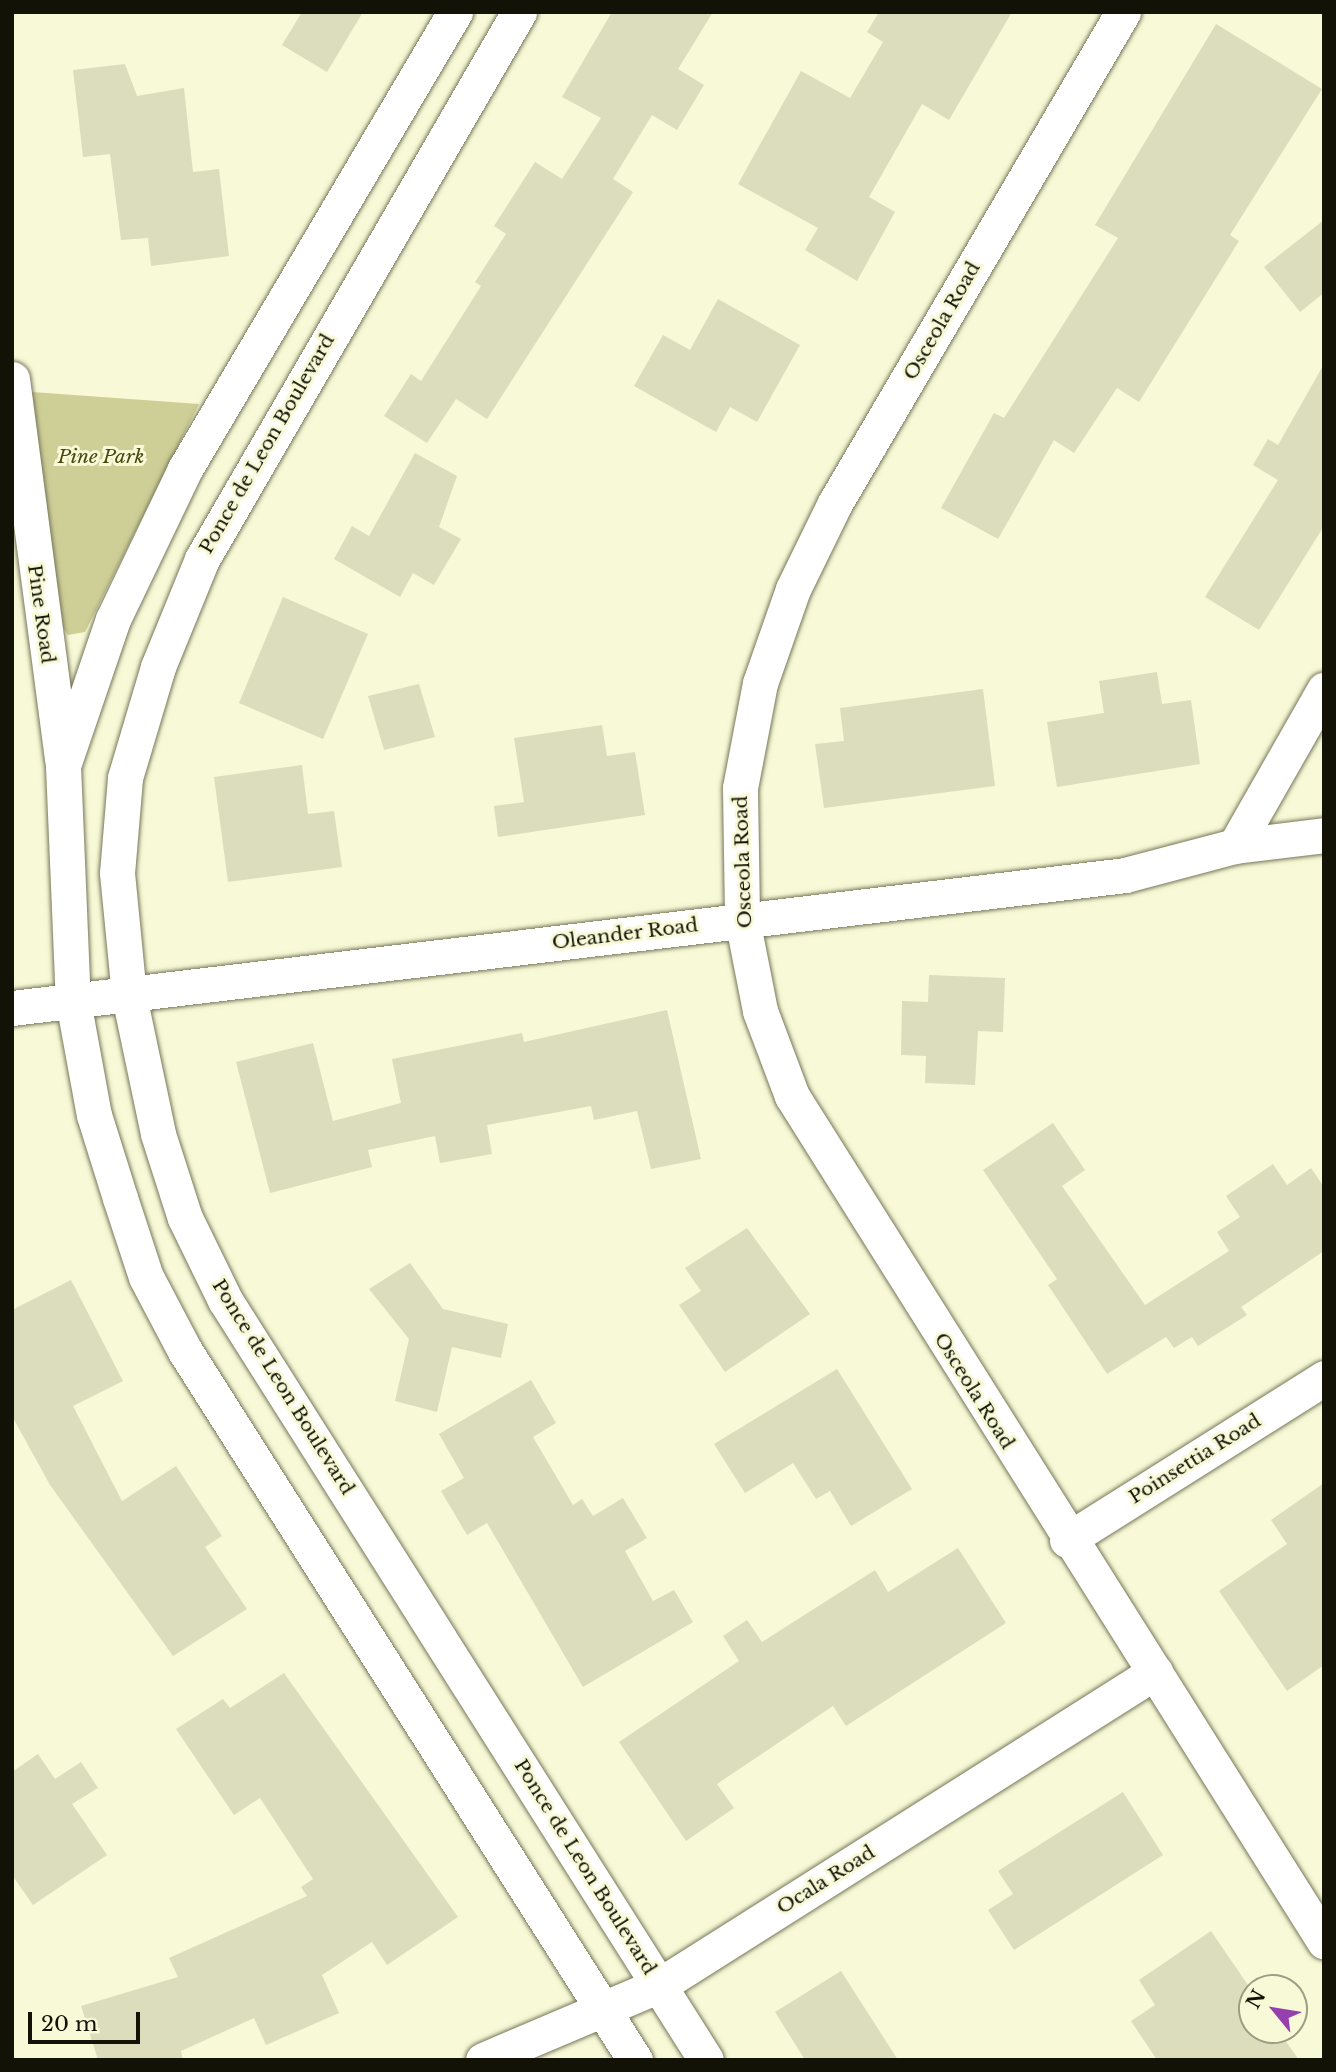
<!DOCTYPE html>
<style>
body{margin:0}
#map{position:relative;width:1336px;height:2072px;overflow:hidden;background:#f8f9d7;font-family:"Libre Baskerville",serif}
div>[style]{position:absolute}
.green>*{inset:0;background:#cece97}
.building>*{inset:0;background:#dcddbc}
.roads{filter:drop-shadow(0 0 2px #767759) drop-shadow(0 0 2px #767759)}
.street>*{height:35px;margin:-17.5px;padding:0 17.5px;transform-origin:17.5px;border-radius:17.5px;background:#fff}
span{translate:-50% -50%;white-space:nowrap;text-align:center;line-height:1.15;-webkit-text-stroke:6px #f8f9d7;paint-order:stroke}
.street-label{font-size:19px;color:#121207}
.park-label{font-size:19px;color:#47460c;font-style:italic}
.frame{position:absolute;inset:0;border:14px solid #121207;pointer-events:none}
.north{position:absolute;left:1238px;top:1974px;width:70px;height:70px;box-sizing:border-box;background:#f8f9d7;border:2px solid #9c9d84;border-radius:50%;rotate:300deg;font-size:19px;font-weight:700;line-height:28px;text-align:center;color:#121207}
.north::after{content:'';display:block;margin:auto;width:24px;height:32px;background:#9640ad;clip-path:polygon(50% 0,100% 100%,50% 72%,0 100%)}
.scale{position:absolute;left:28px;top:2012px;width:112px;height:32px;box-sizing:border-box;border:4px solid #121207;border-top:0;padding-left:9px;font-size:21px;line-height:24px;white-space:nowrap;color:#121207;-webkit-text-stroke:5px #f8f9d7;paint-order:stroke}
</style>
<div id="map">
<div class="green">
<div style="clip-path:polygon(32px 392px,199px 404px,85px 632px,68px 635px,56px 617px)"></div>
</div>
<div class="building">
<div style="clip-path:polygon(302px 12px,363px 12px,327px 72px,282px 45px)"></div>
<div style="clip-path:polygon(612px 12px,713px 12px,678px 69px,704px 85px,677px 130px,652px 115px,613px 179px,633px 192px,487px 419px,456px 399px,427px 443px,384px 416px,411px 374px,421px 381px,481px 286px,475px 282px,506px 234px,494px 226px,535px 162px,562px 179px,601px 118px,562px 97px)"></div>
<div style="clip-path:polygon(879px 12px,1012px 12px,949px 120px,922px 104px,869px 197px,895px 212px,857px 281px,805px 250px,818px 228px,738px 184px,801px 71px,850px 98px,883px 42px,867px 32px)"></div>
<div style="clip-path:polygon(1216px 24px,1322px 89px,1230px 235px,1239px 241px,1139px 402px,1117px 388px,1074px 453px,1054px 440px,998px 539px,941px 508px,994px 413px,1004px 418px,1118px 238px,1095px 225px)"></div>
<div style="clip-path:polygon(125px 64px,137px 96px,184px 88px,193px 172px,219px 169px,229px 256px,151px 266px,148px 238px,121px 240px,110px 154px,83px 157px,73px 70px)"></div>
<div style="clip-path:polygon(1324px 220px,1324px 293px,1300px 312px,1264px 267px)"></div>
<div style="clip-path:polygon(718px 299px,800px 345px,757px 422px,730px 407px,716px 432px,634px 386px,663px 335px,690px 350px)"></div>
<div style="clip-path:polygon(1324px 364px,1324px 526px,1259px 630px,1205px 597px,1278px 480px,1253px 465px,1268px 439px,1278px 445px)"></div>
<div style="clip-path:polygon(415px 453px,457px 476px,439px 527px,461px 539px,434px 585px,413px 573px,400px 597px,334px 559px,352px 526px,369px 536px)"></div>
<div style="clip-path:polygon(283px 597px,368px 634px,323px 739px,239px 703px)"></div>
<div style="clip-path:polygon(1157px 672px,1162px 704px,1191px 700px,1200px 764px,1057px 787px,1047px 722px,1104px 713px,1099px 681px)"></div>
<div style="clip-path:polygon(419px 684px,435px 737px,384px 750px,368px 696px)"></div>
<div style="clip-path:polygon(983px 689px,995px 786px,824px 808px,815px 744px,844px 741px,840px 708px)"></div>
<div style="clip-path:polygon(602px 725px,607px 756px,635px 752px,645px 815px,498px 837px,494px 806px,524px 802px,514px 738px)"></div>
<div style="clip-path:polygon(302px 765px,308px 814px,334px 811px,342px 867px,228px 882px,214px 777px)"></div>
<div style="clip-path:polygon(929px 975px,1005px 978px,1003px 1032px,978px 1031px,975px 1085px,925px 1083px,926px 1056px,901px 1055px,902px 1001px,928px 1002px)"></div>
<div style="clip-path:polygon(667px 1010px,701px 1159px,651px 1169px,637px 1111px,594px 1120px,591px 1106px,487px 1125px,492px 1154px,440px 1163px,435px 1136px,368px 1150px,372px 1167px,270px 1193px,236px 1062px,313px 1043px,333px 1121px,401px 1103px,392px 1059px,522px 1033px,524px 1042px)"></div>
<div style="clip-path:polygon(1053px 1123px,1085px 1170px,1062px 1186px,1145px 1305px,1229px 1251px,1217px 1232px,1240px 1217px,1226px 1196px,1273px 1164px,1287px 1185px,1311px 1168px,1324px 1187px,1324px 1251px,1241px 1307px,1247px 1315px,1198px 1346px,1192px 1337px,1174px 1348px,1166px 1337px,1107px 1374px,1048px 1285px,1057px 1279px,983px 1170px)"></div>
<div style="clip-path:polygon(747px 1228px,810px 1314px,725px 1372px,679px 1305px,701px 1291px,685px 1268px)"></div>
<div style="clip-path:polygon(410px 1263px,443px 1309px,508px 1324px,501px 1358px,452px 1347px,437px 1412px,395px 1401px,409px 1339px,369px 1289px)"></div>
<div style="clip-path:polygon(71px 1280px,123px 1381px,73px 1406px,122px 1501px,176px 1466px,222px 1536px,205px 1547px,247px 1609px,173px 1656px,50px 1485px,12px 1416px,12px 1310px)"></div>
<div style="clip-path:polygon(837px 1369px,912px 1489px,851px 1526px,830px 1491px,816px 1499px,793px 1463px,745px 1493px,714px 1444px)"></div>
<div style="clip-path:polygon(531px 1380px,556px 1423px,533px 1437px,573px 1505px,582px 1499px,593px 1516px,623px 1498px,647px 1538px,625px 1551px,653px 1601px,674px 1590px,693px 1622px,583px 1687px,487px 1523px,467px 1535px,441px 1491px,464px 1478px,439px 1434px)"></div>
<div style="clip-path:polygon(1324px 1483px,1324px 1665px,1287px 1691px,1219px 1591px,1287px 1544px,1271px 1520px)"></div>
<div style="clip-path:polygon(958px 1548px,1006px 1623px,846px 1726px,833px 1706px,717px 1784px,734px 1808px,686px 1841px,619px 1742px,739px 1661px,723px 1636px,747px 1620px,762px 1642px,875px 1570px,888px 1592px)"></div>
<div style="clip-path:polygon(284px 1673px,458px 1917px,387px 1965px,372px 1942px,322px 1975px,339px 2013px,266px 2045px,254px 2018px,181px 2051px,183px 2060px,98px 2060px,81px 2006px,178px 1977px,169px 1958px,307px 1896px,301px 1887px,313px 1879px,260px 1798px,234px 1815px,176px 1729px,223px 1699px,230px 1708px)"></div>
<div style="clip-path:polygon(38px 1754px,55px 1779px,81px 1762px,98px 1788px,72px 1804px,107px 1855px,33px 1905px,12px 1875px,12px 1772px)"></div>
<div style="clip-path:polygon(1123px 1792px,1163px 1855px,1014px 1950px,988px 1910px,1013px 1894px,998px 1871px)"></div>
<div style="clip-path:polygon(1211px 1931px,1252px 1991px,1252px 2030px,1278px 2030px,1299px 2060px,1157px 2060px,1131px 2021px,1155px 2005px,1139px 1980px)"></div>
<div style="clip-path:polygon(841px 1971px,898px 2060px,805px 2060px,775px 2012px)"></div>
</div>
<div class="roads">
<div class="street">
<div style="left:455px;top:12px;width:531px;rotate:120.58deg"></div>
<div style="left:185px;top:469px;width:166px;rotate:115.6deg"></div>
<div style="left:113px;top:619px;width:155px;rotate:108.8deg"></div>
<div style="left:63px;top:766px;width:235px;rotate:87.6deg"></div>
<div style="left:73px;top:1001px;width:116px;rotate:79.6deg"></div>
<div style="left:94px;top:1115px;width:87px;rotate:72.6deg"></div>
<div style="left:120px;top:1198px;width:83px;rotate:71.8deg"></div>
<div style="left:146px;top:1277px;width:84px;rotate:62.2deg"></div>
<div style="left:185px;top:1351px;width:840px;rotate:57.6deg"></div>
<div style="left:519px;top:12px;width:632px;rotate:120.09deg"></div>
<div style="left:202px;top:559px;width:117px;rotate:112.2deg"></div>
<div style="left:158px;top:667px;width:116px;rotate:106.6deg"></div>
<div style="left:125px;top:778px;width:95px;rotate:94.8deg"></div>
<div style="left:117px;top:873px;width:124px;rotate:84.4deg"></div>
<div style="left:129px;top:996px;width:141px;rotate:78.1deg"></div>
<div style="left:158px;top:1134px;width:88px;rotate:72.2deg"></div>
<div style="left:185px;top:1218px;width:91px;rotate:64deg"></div>
<div style="left:225px;top:1300px;width:899px;rotate:57.67deg"></div>
<div style="left:1123px;top:12px;width:569px;rotate:120.39deg"></div>
<div style="left:835px;top:503px;width:96px;rotate:116deg"></div>
<div style="left:793px;top:589px;width:100px;rotate:109.3deg"></div>
<div style="left:760px;top:683px;width:107px;rotate:100.8deg"></div>
<div style="left:740px;top:788px;width:131px;rotate:89.1deg"></div>
<div style="left:742px;top:919px;width:94px;rotate:78.9deg"></div>
<div style="left:760px;top:1011px;width:91px;rotate:69.4deg"></div>
<div style="left:792px;top:1096px;width:999px;rotate:57.81deg"></div>
<div style="left:12px;top:379px;width:383px;rotate:82.5deg"></div>
<div style="left:1235px;top:846px;width:180px;rotate:-60.3deg"></div>
<div style="left:12px;top:1008px;width:1121px;rotate:-6.81deg"></div>
<div style="left:1125px;top:875px;width:114px;rotate:-14.8deg"></div>
<div style="left:1235px;top:846px;width:90px;rotate:-7deg"></div>
<div style="left:1067px;top:1540px;width:304px;rotate:-32.2deg"></div>
<div style="left:483px;top:2060px;width:192px;rotate:-23deg"></div>
<div style="left:660px;top:1985px;width:586px;rotate:-32.31deg"></div>
</div>
</div>
<div class="street-label">
<span style="left:942px;top:321px;rotate:-60deg">Osceola Road</span>
<span style="left:267px;top:444px;rotate:-60deg">Ponce de Leon Boulevard</span>
<span style="left:41px;top:614px;rotate:82deg">Pine Road</span>
<span style="left:743px;top:862px;rotate:-92deg">Osceola Road</span>
<span style="left:625px;top:934px;rotate:-7deg">Oleander Road</span>
<span style="left:283px;top:1387px;rotate:58deg">Ponce de Leon Boulevard</span>
<span style="left:974px;top:1391px;rotate:58deg">Osceola Road</span>
<span style="left:1195px;top:1459px;rotate:-32deg">Poinsettia Road</span>
<span style="left:585px;top:1867px;rotate:58deg">Ponce de Leon Boulevard</span>
<span style="left:826px;top:1880px;rotate:-32deg">Ocala Road</span>
</div>
<div class="park-label">
<span style="left:101px;top:457px">Pine Park</span>
</div>
<div class="frame"></div>
<div class="north">N</div>
<div class="scale">20 m</div>
</div>
